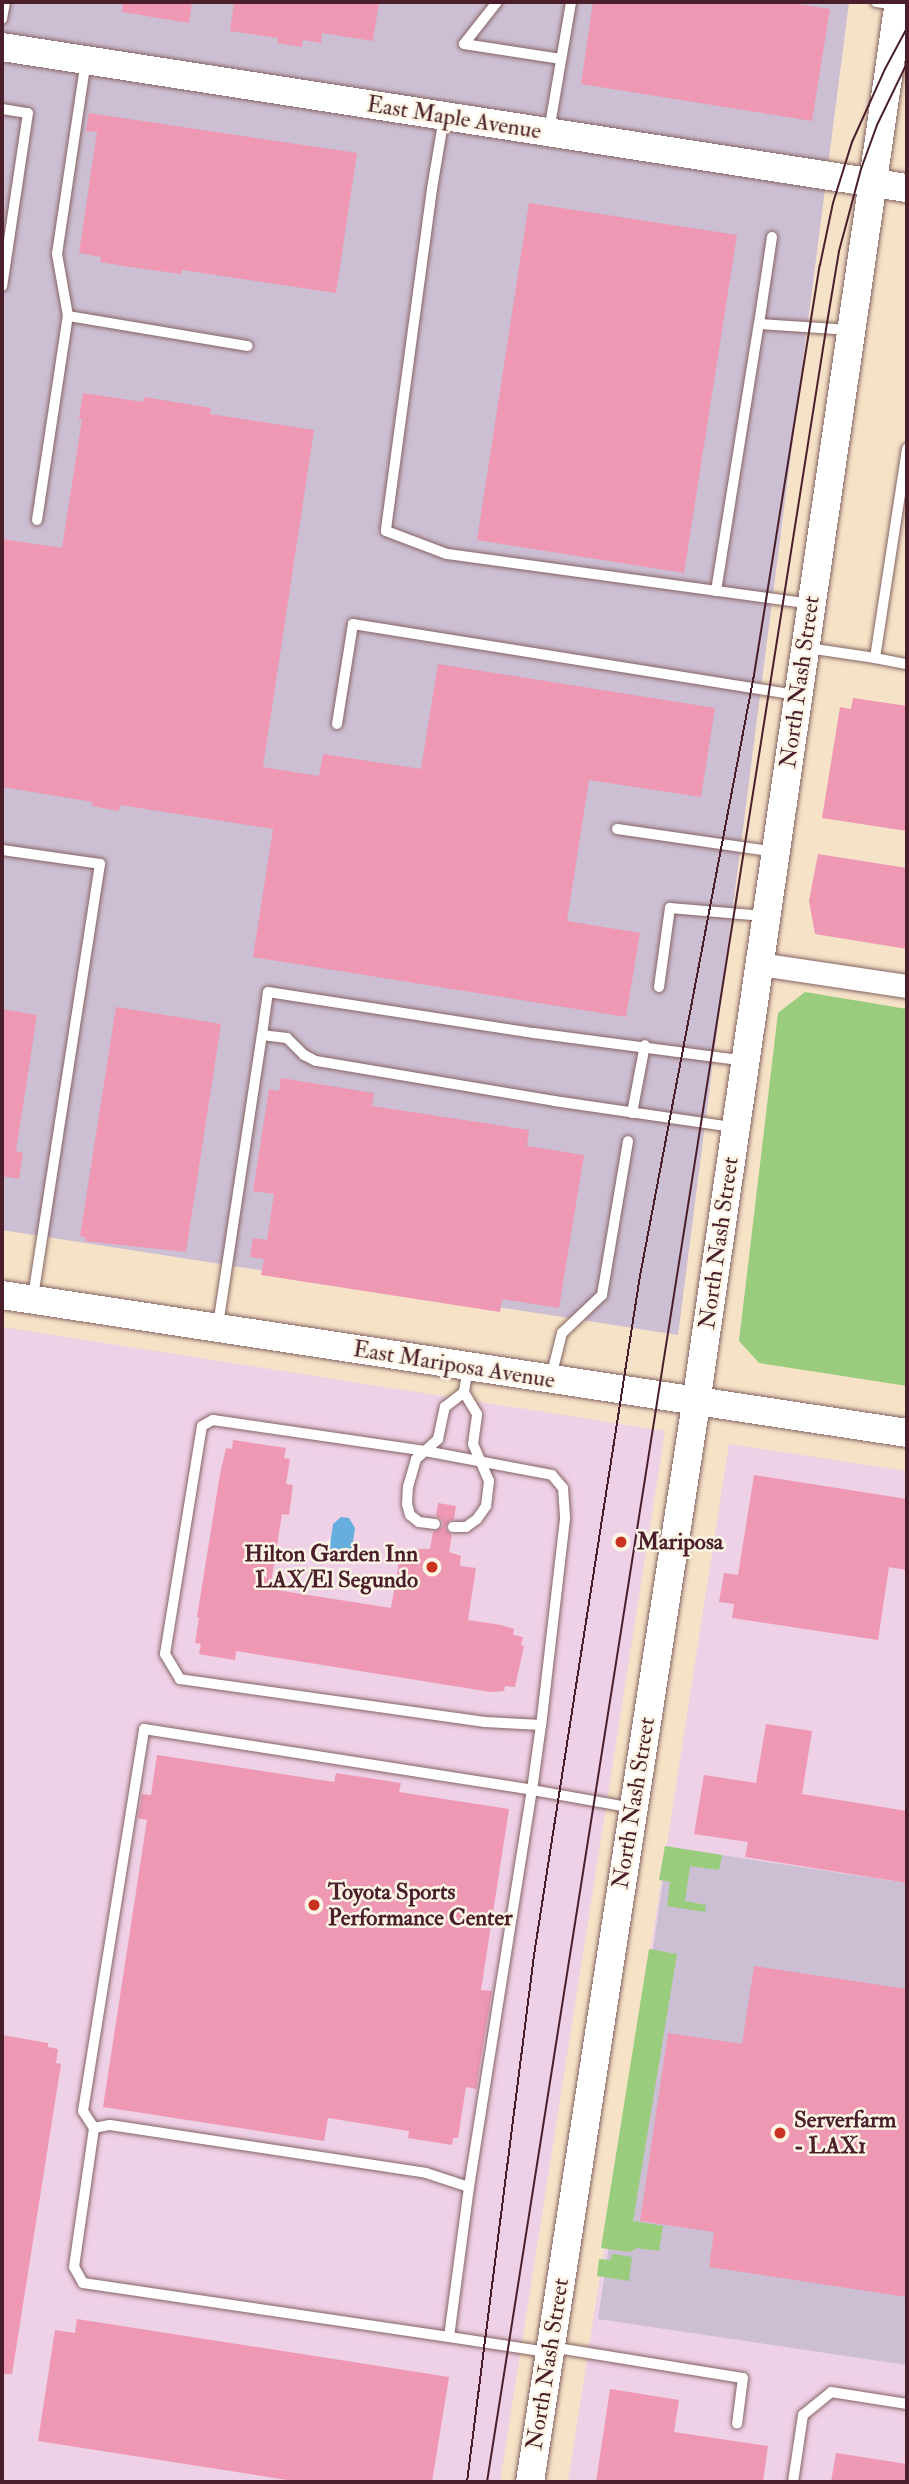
<!DOCTYPE html>
<style>
body{margin:0}
#map{position:relative;width:909px;height:2484px;overflow:hidden;background:#f5e2c7;font-family:"IM FELL Double Pica",serif}
div>[style]{position:absolute}
.built>*{inset:0;background:#eed0e7}
.industrial>*{inset:0;background:#ccbed3}
.green>*{inset:0;background:#99cd7d}
.water>*{inset:0;background:#66aede}
.building>*{inset:0;background:#ee98b4}
.roads{filter:drop-shadow(0 0 2px #866362) drop-shadow(0 0 2px #866362)}
.service>*{height:10px;margin:-5px;padding:0 5px;transform-origin:5px;border-radius:5px;background:#fff}
.minor>*{height:23px;margin:-11.5px;padding:0 11.5px;transform-origin:11.5px;border-radius:11.5px;background:#fff}
.tertiary>*{height:28px;margin:-14px;padding:0 14px;transform-origin:14px;border-radius:14px;background:#fff}
.tram>*{height:2px;margin:-1px;padding:0 1px;transform-origin:1px;border-radius:1px;background:#4a1f2b}
.dots>*{width:19px;height:19px;translate:-50% -50%;box-sizing:border-box;border:4px solid #fcf5e5;border-radius:50%}
span{translate:-50% -50%;white-space:nowrap;text-align:center;line-height:1.15;-webkit-text-stroke:5px #fcf5e5;paint-order:stroke}
.street-label{font-size:23px;color:#4a1f2b}
.poi-label{font-size:23px;color:#4a1f2b;font-weight:700}
.left{translate:0 -50%;text-align:left}
.right{translate:-100% -50%;text-align:right}
.frame{position:absolute;inset:0;border:4px solid #4a1f2b;pointer-events:none}
</style>
<div id="map">
<div class="built">
<div style="clip-path:polygon(2px 1327px,665px 1431px,500px 2482px,2px 2482px)"></div>
<div style="clip-path:polygon(729px 1444px,907px 1471px,907px 2482px,568px 2482px)"></div>
</div>
<div class="industrial">
<div style="clip-path:polygon(2px 2px,849px 2px,678px 1335px,2px 1230px)"></div>
<div style="clip-path:polygon(668px 1847px,907px 1883px,907px 2365px,598px 2319px)"></div>
</div>
<div class="green">
<div style="clip-path:polygon(805px 992px,907px 1009px,907px 1386px,759px 1363px,739px 1341px,778px 1013px)"></div>
<div style="clip-path:polygon(665px 1846px,722px 1855px,719px 1870px,690px 1866px,685px 1901px,706px 1905px,705px 1912px,667px 1906px,670px 1882px,659px 1880px)"></div>
<div style="clip-path:polygon(649px 1949px,677px 1954px,633px 2221px,663px 2226px,659px 2251px,637px 2248px,630px 2252px,601px 2248px)"></div>
<div style="clip-path:polygon(612px 2254px,632px 2257px,629px 2281px,597px 2276px,599px 2259px,611px 2260px)"></div>
</div>
<div class="water">
<div style="clip-path:polygon(341px 1517px,349px 1518px,355px 1528px,351px 1554px,342px 1562px,337px 1561px,329px 1551px,333px 1524px)"></div>
</div>
<div class="building">
<div style="clip-path:polygon(123px 2px,192px 2px,189px 23px,122px 12px)"></div>
<div style="clip-path:polygon(234px 2px,379px 2px,373px 41px,322px 33px,321px 43px,303px 40px,302px 47px,277px 43px,278px 38px,230px 31px)"></div>
<div style="clip-path:polygon(593px 2px,782px 2px,830px 9px,812px 121px,581px 84px)"></div>
<div style="clip-path:polygon(89px 113px,357px 153px,336px 293px,182px 270px,181px 274px,130px 267px,100px 262px,101px 257px,79px 253px,97px 132px,86px 131px)"></div>
<div style="clip-path:polygon(529px 203px,737px 235px,684px 573px,477px 540px)"></div>
<div style="clip-path:polygon(83px 393px,143px 402px,144px 397px,211px 408px,210px 414px,314px 430px,263px 767px,319px 776px,323px 754px,421px 769px,438px 664px,715px 708px,701px 797px,589px 780px,567px 921px,640px 933px,626px 1017px,253px 957px,273px 829px,120px 805px,119px 811px,92px 806px,93px 802px,2px 787px,2px 539px,62px 548px,82px 419px,79px 419px)"></div>
<div style="clip-path:polygon(853px 698px,907px 706px,907px 831px,822px 818px,840px 707px,851px 709px)"></div>
<div style="clip-path:polygon(818px 854px,907px 868px,907px 949px,815px 934px,809px 901px)"></div>
<div style="clip-path:polygon(116px 1007px,221px 1024px,186px 1252px,85px 1241px,85px 1237px,80px 1236px)"></div>
<div style="clip-path:polygon(2px 1009px,37px 1015px,16px 1151px,23px 1153px,19px 1179px,2px 1176px)"></div>
<div style="clip-path:polygon(281px 1078px,374px 1093px,372px 1106px,529px 1130px,527px 1146px,584px 1155px,559px 1308px,502px 1299px,500px 1312px,261px 1275px,264px 1259px,250px 1257px,253px 1238px,267px 1240px,274px 1194px,253px 1191px,269px 1089px,279px 1091px)"></div>
<div style="clip-path:polygon(233px 1440px,286px 1448px,284px 1458px,290px 1459px,286px 1484px,293px 1485px,289px 1515px,282px 1514px,270px 1589px,391px 1608px,400px 1556px,416px 1559px,417px 1549px,430px 1549px,433px 1532px,443px 1526px,442px 1520px,436px 1516px,438px 1503px,456px 1506px,454px 1519px,449px 1521px,445px 1528px,452px 1535px,449px 1552px,461px 1556px,460px 1566px,476px 1568px,468px 1620px,501px 1625px,514px 1629px,513px 1635px,523px 1637px,521px 1645px,524px 1646px,515px 1687px,505px 1686px,504px 1691px,491px 1692px,236px 1651px,235px 1660px,199px 1654px,201px 1644px,195px 1643px,199px 1618px,197px 1617px,220px 1474px,226px 1448px,232px 1449px)"></div>
<div style="clip-path:polygon(754px 1475px,907px 1499px,907px 1570px,889px 1567px,878px 1640px,732px 1618px,734px 1604px,719px 1602px,724px 1573px,738px 1575px)"></div>
<div style="clip-path:polygon(766px 1724px,812px 1731px,802px 1794px,907px 1811px,907px 1883px,745px 1857px,748px 1842px,694px 1834px,704px 1775px,756px 1783px)"></div>
<div style="clip-path:polygon(157px 1755px,334px 1782px,336px 1773px,401px 1783px,399px 1792px,509px 1809px,481px 1990px,492px 1991px,484px 2039px,476px 2089px,466px 2087px,458px 2138px,453px 2138px,452px 2145px,408px 2138px,409px 2131px,328px 2118px,324px 2141px,103px 2107px,147px 1820px,138px 1818px,142px 1794px,151px 1795px)"></div>
<div style="clip-path:polygon(754px 1966px,907px 1989px,907px 2297px,709px 2267px,714px 2232px,640px 2221px,668px 2033px,742px 2044px)"></div>
<div style="clip-path:polygon(2px 2035px,48px 2043px,48px 2047px,58px 2049px,56px 2063px,61px 2064px,12px 2374px,2px 2374px)"></div>
<div style="clip-path:polygon(77px 2319px,449px 2377px,432px 2482px,300px 2482px,38px 2441px,55px 2330px,75px 2333px)"></div>
<div style="clip-path:polygon(610px 2389px,679px 2400px,674px 2432px,768px 2446px,763px 2482px,596px 2482px)"></div>
<div style="clip-path:polygon(836px 2453px,907px 2464px,907px 2482px,831px 2482px)"></div>
</div>
<div class="roads">
<div class="service">
<div style="left:497px;top:2px;width:53px;rotate:128.2deg"></div>
<div style="left:464px;top:44px;width:98px;rotate:8.8deg"></div>
<div style="left:876px;top:2px;width:22px;rotate:8deg"></div>
<div style="left:2px;top:19px;width:17px;rotate:-80deg"></div>
<div style="left:86px;top:60px;width:196px;rotate:98.5deg"></div>
<div style="left:57px;top:254px;width:63px;rotate:79.9deg"></div>
<div style="left:68px;top:316px;width:182px;rotate:9.5deg"></div>
<div style="left:2px;top:109px;width:26px;rotate:9deg"></div>
<div style="left:28px;top:113px;width:175px;rotate:98.5deg"></div>
<div style="left:444px;top:117px;width:73px;rotate:99.5deg"></div>
<div style="left:432px;top:189px;width:345px;rotate:97.7deg"></div>
<div style="left:386px;top:531px;width:65px;rotate:20.7deg"></div>
<div style="left:447px;top:554px;width:368px;rotate:7.8deg"></div>
<div style="left:549px;top:131px;width:131px;rotate:-80.3deg"></div>
<div style="left:772px;top:237px;width:88px;rotate:98.5deg"></div>
<div style="left:759px;top:324px;width:92px;rotate:3.7deg"></div>
<div style="left:37px;top:520px;width:206px;rotate:-81.4deg"></div>
<div style="left:716px;top:591px;width:270px;rotate:-80.9deg"></div>
<div style="left:808px;top:648px;width:68px;rotate:8.5deg"></div>
<div style="left:875px;top:658px;width:212px;rotate:-81.3deg"></div>
<div style="left:875px;top:658px;width:33px;rotate:11deg"></div>
<div style="left:337px;top:724px;width:101px;rotate:-80.9deg"></div>
<div style="left:353px;top:624px;width:451px;rotate:9.1deg"></div>
<div style="left:617px;top:829px;width:161px;rotate:8.2deg"></div>
<div style="left:2px;top:850px;width:99px;rotate:8.1deg"></div>
<div style="left:100px;top:864px;width:440px;rotate:98.8deg"></div>
<div style="left:659px;top:987px;width:80px;rotate:-82.1deg"></div>
<div style="left:670px;top:908px;width:94px;rotate:4.9deg"></div>
<div style="left:262px;top:1035px;width:43px;rotate:-82.1deg"></div>
<div style="left:268px;top:992px;width:269px;rotate:8.8deg"></div>
<div style="left:534px;top:1033px;width:214px;rotate:7.5deg"></div>
<div style="left:632px;top:1113px;width:69px;rotate:-79.2deg"></div>
<div style="left:218px;top:1325px;width:293px;rotate:-81.4deg"></div>
<div style="left:262px;top:1035px;width:25px;rotate:7deg"></div>
<div style="left:287px;top:1038px;width:24px;rotate:45deg"></div>
<div style="left:304px;top:1055px;width:13px;rotate:27deg"></div>
<div style="left:316px;top:1061px;width:241px;rotate:9.5deg"></div>
<div style="left:554px;top:1101px;width:181px;rotate:8.3deg"></div>
<div style="left:551px;top:1377px;width:45px;rotate:-76deg"></div>
<div style="left:562px;top:1333px;width:55px;rotate:-43.5deg"></div>
<div style="left:602px;top:1295px;width:156px;rotate:-80.4deg"></div>
<div style="left:213px;top:1420px;width:214px;rotate:8.3deg"></div>
<div style="left:425px;top:1451px;width:129px;rotate:10.7deg"></div>
<div style="left:552px;top:1475px;width:17px;rotate:50deg"></div>
<div style="left:563px;top:1488px;width:31px;rotate:86deg"></div>
<div style="left:565px;top:1519px;width:207px;rotate:96.6deg"></div>
<div style="left:541px;top:1725px;width:56px;rotate:-176.9deg"></div>
<div style="left:485px;top:1722px;width:308px;rotate:-172deg"></div>
<div style="left:180px;top:1679px;width:29px;rotate:-121deg"></div>
<div style="left:165px;top:1654px;width:231px;rotate:-80.8deg"></div>
<div style="left:202px;top:1426px;width:13px;rotate:-29deg"></div>
<div style="left:435px;top:1524px;width:16px;rotate:-173deg"></div>
<div style="left:419px;top:1522px;width:11px;rotate:-142deg"></div>
<div style="left:410px;top:1515px;width:11px;rotate:-105deg"></div>
<div style="left:407px;top:1504px;width:17px;rotate:-87deg"></div>
<div style="left:408px;top:1487px;width:29px;rotate:-74deg"></div>
<div style="left:416px;top:1459px;width:30px;rotate:-42deg"></div>
<div style="left:438px;top:1439px;width:33px;rotate:-78deg"></div>
<div style="left:445px;top:1407px;width:24px;rotate:-38deg"></div>
<div style="left:453px;top:1527px;width:13px"></div>
<div style="left:466px;top:1527px;width:14px;rotate:-36deg"></div>
<div style="left:477px;top:1519px;width:16px;rotate:-55deg"></div>
<div style="left:486px;top:1506px;width:25px;rotate:-83deg"></div>
<div style="left:489px;top:1481px;width:40px;rotate:-113.4deg"></div>
<div style="left:473px;top:1444px;width:30px;rotate:-82deg"></div>
<div style="left:477px;top:1414px;width:26px;rotate:-121deg"></div>
<div style="left:464px;top:1392px;width:24px;rotate:-81deg"></div>
<div style="left:94px;top:2128px;width:20px;rotate:-123deg"></div>
<div style="left:83px;top:2111px;width:387px;rotate:-80.9deg"></div>
<div style="left:144px;top:1729px;width:393px;rotate:8.9deg"></div>
<div style="left:532px;top:1790px;width:66px;rotate:-82.1deg"></div>
<div style="left:449px;top:2337px;width:370px;rotate:-171.6deg"></div>
<div style="left:83px;top:2283px;width:18px;rotate:-119deg"></div>
<div style="left:74px;top:2267px;width:140px;rotate:-81.8deg"></div>
<div style="left:94px;top:2128px;width:16px;rotate:-11deg"></div>
<div style="left:110px;top:2125px;width:320px;rotate:8.6deg"></div>
<div style="left:426px;top:2173px;width:45px;rotate:18deg"></div>
<div style="left:551px;top:2347px;width:194px;rotate:9.2deg"></div>
<div style="left:743px;top:2378px;width:46px;rotate:97.4deg"></div>
<div style="left:547px;top:2352px;width:99px;rotate:-171.3deg"></div>
<div style="left:449px;top:2337px;width:151px;rotate:-82.4deg"></div>
<div style="left:469px;top:2187px;width:402px;rotate:-81deg"></div>
<div style="left:532px;top:1790px;width:103px;rotate:10.1deg"></div>
<div style="left:793px;top:2482px;width:68px;rotate:-81.5deg"></div>
<div style="left:803px;top:2415px;width:36px;rotate:-39deg"></div>
<div style="left:831px;top:2392px;width:77px;rotate:9deg"></div>
</div>
<div class="minor">
<div style="left:760px;top:964px;width:149px;rotate:8.5deg"></div>
</div>
<div class="tertiary">
<div style="left:2px;top:47px;width:916px;rotate:8.86deg"></div>
<div style="left:2px;top:1295px;width:915px;rotate:8.67deg"></div>
<div style="left:530px;top:2482px;width:1092px;rotate:-81.25deg"></div>
<div style="left:696px;top:1403px;width:1416px;rotate:-81.76deg"></div>
</div>
</div>
<div class="tram">
<div style="left:467px;top:2482px;width:531px;rotate:-82.75deg"></div>
<div style="left:534px;top:1955px;width:687px;rotate:-81.13deg"></div>
<div style="left:640px;top:1276px;width:612px;rotate:-79.26deg"></div>
<div style="left:754px;top:675px;width:415px;rotate:-80.9deg"></div>
<div style="left:820px;top:265px;width:63px;rotate:-78.2deg"></div>
<div style="left:833px;top:203px;width:64px;rotate:-72.7deg"></div>
<div style="left:852px;top:142px;width:80px;rotate:-65.7deg"></div>
<div style="left:885px;top:69px;width:47px;rotate:-61.8deg"></div>
<div style="left:487px;top:2482px;width:2192px;rotate:-81.05deg"></div>
<div style="left:828px;top:317px;width:67px;rotate:-80.5deg"></div>
<div style="left:839px;top:251px;width:85px;rotate:-75deg"></div>
<div style="left:861px;top:169px;width:47px;rotate:-70deg"></div>
<div style="left:877px;top:125px;width:69px;rotate:-64.2deg"></div>
</div>
<div class="dots">
<div style="left:621px;top:1542px;background:#c8321e"></div>
<div style="left:432px;top:1567px;background:#c8321e"></div>
<div style="left:314px;top:1905px;background:#c8321e"></div>
<div style="left:780px;top:2133px;background:#c8321e"></div>
</div>
<div class="street-label">
<span style="left:454px;top:118px;rotate:9deg">East Maple Avenue</span>
<span style="left:800px;top:682px;rotate:-82deg">North Nash Street</span>
<span style="left:719px;top:1243px;rotate:-82deg">North Nash Street</span>
<span style="left:454px;top:1365px;rotate:9deg">East Mariposa Avenue</span>
<span style="left:634px;top:1803px;rotate:-81deg">North Nash Street</span>
<span style="left:548px;top:2364px;rotate:-81deg">North Nash Street</span>
</div>
<div class="poi-label">
<span class="left" style="left:637px;top:1542px">Mariposa</span>
<span class="right" style="left:418px;top:1567px">Hilton Garden Inn<br>LAX/El Segundo</span>
<span class="left" style="left:328px;top:1905px">Toyota Sports<br>Performance Center</span>
<span class="left" style="left:794px;top:2133px">Serverfarm<br>- LAX1</span>
</div>
<div class="frame"></div>
</div>
